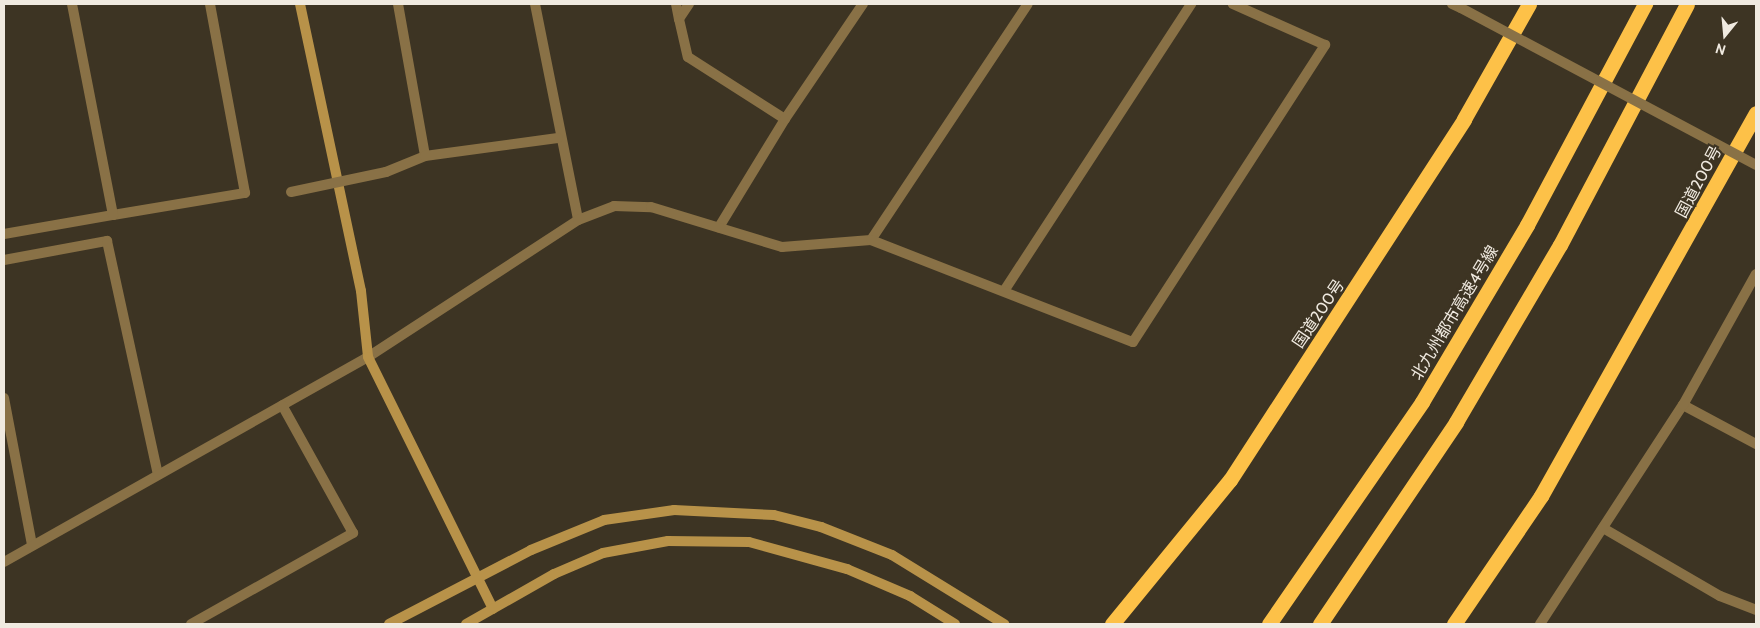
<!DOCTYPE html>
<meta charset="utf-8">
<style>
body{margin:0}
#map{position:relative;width:1760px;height:628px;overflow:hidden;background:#3d3423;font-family:Cabin,"Noto Sans JP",sans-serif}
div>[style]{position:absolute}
.street>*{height:10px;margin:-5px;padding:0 5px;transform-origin:5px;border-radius:5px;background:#897146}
.secondary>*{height:10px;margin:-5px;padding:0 5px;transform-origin:5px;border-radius:5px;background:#b89249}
.highway>*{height:15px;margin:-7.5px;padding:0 7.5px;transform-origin:7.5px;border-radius:7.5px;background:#fdc148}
.street-bridge>*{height:10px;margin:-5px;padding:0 5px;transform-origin:5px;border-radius:5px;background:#897146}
span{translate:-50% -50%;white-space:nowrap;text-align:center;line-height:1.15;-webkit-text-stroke:4.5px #3d3423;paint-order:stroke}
.street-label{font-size:16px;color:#f0eae0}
.frame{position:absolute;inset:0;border:5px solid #f0eae0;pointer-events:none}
.north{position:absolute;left:1700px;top:10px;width:50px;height:50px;-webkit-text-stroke:4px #3d3423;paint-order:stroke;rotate:197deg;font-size:14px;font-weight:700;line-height:20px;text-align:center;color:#f0eae0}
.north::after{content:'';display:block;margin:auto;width:18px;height:22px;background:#f0eae0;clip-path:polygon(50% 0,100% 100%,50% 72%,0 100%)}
</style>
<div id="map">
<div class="street">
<div style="left:398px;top:4px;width:154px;rotate:79.9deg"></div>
<div style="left:535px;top:4px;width:220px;rotate:78.7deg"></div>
<div style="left:676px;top:4px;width:15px;rotate:79deg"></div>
<div style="left:689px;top:4px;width:18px;rotate:124deg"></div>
<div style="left:679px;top:19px;width:39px;rotate:77deg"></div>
<div style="left:688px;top:57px;width:115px;rotate:32.6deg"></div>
<div style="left:785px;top:119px;width:127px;rotate:121.4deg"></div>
<div style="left:1452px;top:4px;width:10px;rotate:24deg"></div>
<div style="left:785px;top:119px;width:139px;rotate:-55.9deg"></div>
<div style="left:386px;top:172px;width:42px;rotate:-22.3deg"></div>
<div style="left:425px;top:156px;width:134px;rotate:-7.7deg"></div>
<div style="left:113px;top:215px;width:134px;rotate:-9.5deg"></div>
<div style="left:245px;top:193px;width:192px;rotate:-100.5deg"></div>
<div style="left:4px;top:234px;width:111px;rotate:-9.9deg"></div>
<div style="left:113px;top:215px;width:215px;rotate:-101deg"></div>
<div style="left:871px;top:240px;width:283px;rotate:-56.4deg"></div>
<div style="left:4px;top:260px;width:105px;rotate:-10.5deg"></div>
<div style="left:107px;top:241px;width:239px;rotate:77.7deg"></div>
<div style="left:1004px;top:291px;width:343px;rotate:-56.9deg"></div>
<div style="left:4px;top:398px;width:150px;rotate:79.2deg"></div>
<div style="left:1683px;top:405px;width:83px;rotate:28.1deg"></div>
<div style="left:1603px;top:528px;width:135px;rotate:30.2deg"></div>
<div style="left:1720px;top:596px;width:39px;rotate:21deg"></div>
<div style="left:4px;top:562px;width:418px;rotate:-29.4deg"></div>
<div style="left:368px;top:357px;width:251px;rotate:-33.1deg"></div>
<div style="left:578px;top:220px;width:39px;rotate:-21deg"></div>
<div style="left:614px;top:206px;width:37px;rotate:2deg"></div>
<div style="left:651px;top:207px;width:137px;rotate:17deg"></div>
<div style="left:782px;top:247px;width:89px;rotate:-4.5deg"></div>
<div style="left:871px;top:240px;width:281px;rotate:21.3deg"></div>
<div style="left:1133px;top:342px;width:354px;rotate:-57.1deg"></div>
<div style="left:1325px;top:45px;width:101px;rotate:-156deg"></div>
<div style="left:191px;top:624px;width:186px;rotate:-29.3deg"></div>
<div style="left:353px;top:533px;width:146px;rotate:-119deg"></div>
<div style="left:1540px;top:624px;width:262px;rotate:-56.9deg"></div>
<div style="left:1683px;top:405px;width:150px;rotate:-60.9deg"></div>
</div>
<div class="secondary">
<div style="left:300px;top:4px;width:293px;rotate:78deg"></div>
<div style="left:361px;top:291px;width:66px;rotate:83.9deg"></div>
<div style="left:368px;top:357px;width:281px;rotate:63.6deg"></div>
<div style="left:389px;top:624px;width:160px;rotate:-27.5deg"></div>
<div style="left:531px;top:550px;width:79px;rotate:-22.3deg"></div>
<div style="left:604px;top:520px;width:71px;rotate:-8.1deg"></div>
<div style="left:674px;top:510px;width:100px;rotate:2.9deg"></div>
<div style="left:774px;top:515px;width:49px;rotate:14.3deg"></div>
<div style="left:821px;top:527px;width:76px;rotate:21.5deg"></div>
<div style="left:892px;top:555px;width:132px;rotate:31.6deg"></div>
<div style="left:466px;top:624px;width:101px;rotate:-29.6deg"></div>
<div style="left:554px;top:574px;width:53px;rotate:-23.2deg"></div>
<div style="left:603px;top:553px;width:66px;rotate:-10.5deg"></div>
<div style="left:668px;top:541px;width:81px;rotate:0.7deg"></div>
<div style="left:749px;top:542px;width:102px;rotate:15.4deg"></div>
<div style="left:847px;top:569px;width:69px;rotate:23.2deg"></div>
<div style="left:910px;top:596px;width:53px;rotate:31.9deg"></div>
</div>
<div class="highway">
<div style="left:1112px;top:624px;width:186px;rotate:-50.7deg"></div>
<div style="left:1230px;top:480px;width:430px;rotate:-57deg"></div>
<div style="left:1464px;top:119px;width:132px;rotate:-60.5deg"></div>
<div style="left:1269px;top:624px;width:270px;rotate:-55.4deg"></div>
<div style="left:1422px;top:402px;width:206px;rotate:-59.3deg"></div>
<div style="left:1527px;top:225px;width:251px;rotate:-61.9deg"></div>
<div style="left:1320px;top:624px;width:244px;rotate:-56deg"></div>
<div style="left:1456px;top:422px;width:205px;rotate:-59.6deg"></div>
<div style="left:1560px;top:245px;width:272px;rotate:-62.2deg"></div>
<div style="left:1454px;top:624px;width:155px;rotate:-55.8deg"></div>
<div style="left:1541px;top:496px;width:439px;rotate:-60.7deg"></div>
</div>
<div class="street-bridge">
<div style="left:1461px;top:8px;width:334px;rotate:28deg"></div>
<div style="left:291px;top:192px;width:97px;rotate:-11.9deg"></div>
</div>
<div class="street-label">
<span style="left:1699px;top:182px;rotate:-62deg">国道200号</span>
<span style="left:1455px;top:313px;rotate:-59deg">北九州都市高速4号線</span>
<span style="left:1319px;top:314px;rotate:-56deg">国道200号</span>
</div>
<div class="frame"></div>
<div class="north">N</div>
</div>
